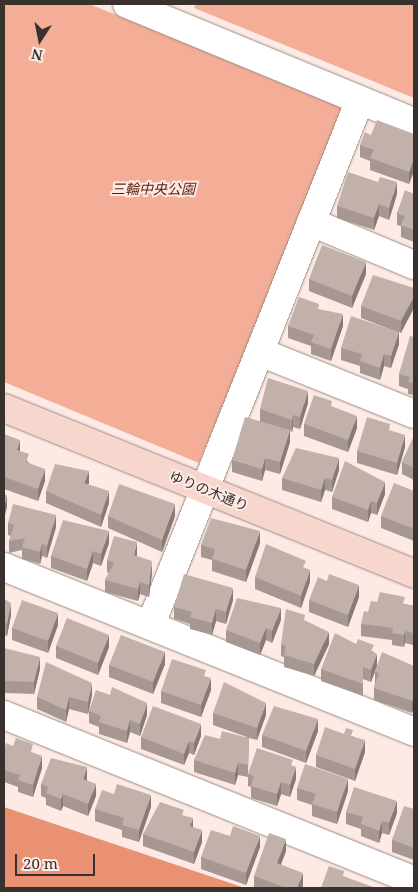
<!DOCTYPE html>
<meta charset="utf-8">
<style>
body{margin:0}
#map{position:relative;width:418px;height:892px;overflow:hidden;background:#fdeae4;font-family:"Noto Serif","Noto Sans JP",serif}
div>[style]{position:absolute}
.green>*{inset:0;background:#f4ad97}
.forest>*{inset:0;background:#ea9073}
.roads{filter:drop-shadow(0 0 1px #9b8a84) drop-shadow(0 0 1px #9b8a84)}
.street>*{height:28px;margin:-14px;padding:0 14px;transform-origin:14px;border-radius:14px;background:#fff}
.secondary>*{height:28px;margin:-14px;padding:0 14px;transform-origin:14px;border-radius:14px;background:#f6d6cd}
.wall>*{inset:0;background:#a79792}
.shaded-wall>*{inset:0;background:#887b77}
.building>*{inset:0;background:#c2b0aa}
span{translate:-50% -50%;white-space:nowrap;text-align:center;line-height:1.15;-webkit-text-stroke:4px #fdeae4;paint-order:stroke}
.park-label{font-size:14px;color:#561e0b;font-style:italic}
.street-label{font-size:14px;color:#38312e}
.frame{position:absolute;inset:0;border:5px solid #38312e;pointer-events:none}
.north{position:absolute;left:15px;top:15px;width:50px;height:50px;-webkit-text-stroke:4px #fdeae4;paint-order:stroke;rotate:191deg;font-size:14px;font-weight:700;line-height:20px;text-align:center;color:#38312e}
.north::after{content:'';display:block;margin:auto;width:18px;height:22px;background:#38312e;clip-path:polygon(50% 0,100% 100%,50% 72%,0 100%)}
.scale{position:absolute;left:15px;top:854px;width:80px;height:22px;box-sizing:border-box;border:2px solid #38312e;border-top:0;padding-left:6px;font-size:15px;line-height:18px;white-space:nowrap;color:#38312e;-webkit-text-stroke:4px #fdeae4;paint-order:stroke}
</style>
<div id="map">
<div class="green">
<div style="clip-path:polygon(4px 4px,89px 4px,342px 104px,341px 124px,199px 463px,4px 382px)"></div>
<div style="clip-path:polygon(196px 4px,414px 4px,414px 98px,194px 8px)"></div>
</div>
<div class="forest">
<div style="clip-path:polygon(4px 807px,245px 888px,4px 888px)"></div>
</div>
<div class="roads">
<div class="street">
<div style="left:127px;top:4px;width:310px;rotate:22.4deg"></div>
<div style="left:311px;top:222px;width:112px;rotate:22.7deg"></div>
<div style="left:260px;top:352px;width:166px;rotate:21.9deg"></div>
<div style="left:4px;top:567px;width:442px;rotate:21.9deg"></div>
<div style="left:151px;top:624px;width:564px;rotate:-68.26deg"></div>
<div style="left:4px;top:715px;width:442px;rotate:22deg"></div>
</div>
<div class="secondary">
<div style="left:4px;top:408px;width:442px;rotate:22deg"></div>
</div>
</div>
<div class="wall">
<div style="clip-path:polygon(414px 134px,414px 171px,409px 184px,370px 170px,370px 161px,360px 157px,360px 145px,371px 135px)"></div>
<div style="clip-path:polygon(397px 194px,389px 220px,379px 216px,374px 230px,337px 218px,337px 206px)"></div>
<div style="clip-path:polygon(414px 194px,414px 242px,401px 237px,401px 226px,397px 225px,397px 213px)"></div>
<div style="clip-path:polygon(366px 274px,352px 308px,309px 291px,309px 279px)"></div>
<div style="clip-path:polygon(414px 288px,401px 333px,399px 332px,399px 344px,391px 368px,384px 366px,380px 380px,360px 373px,360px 366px,341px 360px,341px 348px,392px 330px,361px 318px,361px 306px)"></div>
<div style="clip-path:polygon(319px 309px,343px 326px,331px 361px,311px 354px,311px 346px,288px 338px,288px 326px)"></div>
<div style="clip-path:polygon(414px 337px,414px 395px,408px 394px,408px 389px,399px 386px,399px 374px)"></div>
<div style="clip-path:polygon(308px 403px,300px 429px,293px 427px,292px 432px,290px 431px,290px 442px,280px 474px,265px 470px,262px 481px,232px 472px,232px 460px,260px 421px,260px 409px)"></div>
<div style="clip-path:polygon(332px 407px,357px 428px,348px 452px,304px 436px,304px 424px)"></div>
<div style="clip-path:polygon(390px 431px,405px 447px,397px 475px,357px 463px,357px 451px)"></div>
<div style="clip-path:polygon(4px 434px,20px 451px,29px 463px,45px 481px,38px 501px,4px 489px)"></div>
<div style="clip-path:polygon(414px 436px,414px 480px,402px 474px,402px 462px)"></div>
<div style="clip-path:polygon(339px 470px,332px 492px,325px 490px,321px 502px,282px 490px,282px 478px)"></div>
<div style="clip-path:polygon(89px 483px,88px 485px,109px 503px,101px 527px,46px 503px,46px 491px)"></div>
<div style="clip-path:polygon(414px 491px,414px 541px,381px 528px,381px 516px)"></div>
<div style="clip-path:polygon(385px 494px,377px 515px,371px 513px,368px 522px,332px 509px,332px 497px)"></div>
<div style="clip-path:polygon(108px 516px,175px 516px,162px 552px,108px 528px)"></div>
<div style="clip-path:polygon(8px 523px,56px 527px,47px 558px,42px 556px,40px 564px,22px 559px,22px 550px,9px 553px,9px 541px,11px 536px,8px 535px)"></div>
<div style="clip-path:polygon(109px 543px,101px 566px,93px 563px,87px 581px,51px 568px,51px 556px)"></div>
<div style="clip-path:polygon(260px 543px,246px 582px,212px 571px,212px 560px,201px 557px,201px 545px)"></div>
<div style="clip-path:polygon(137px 554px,137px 556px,152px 573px,149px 597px,140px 594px,138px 601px,105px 592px,105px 580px,109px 573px,107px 572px,107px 560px)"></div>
<div style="clip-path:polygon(255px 577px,310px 582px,301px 608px,255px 589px)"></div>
<div style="clip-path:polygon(359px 597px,348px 627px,309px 612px,309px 600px)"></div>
<div style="clip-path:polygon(4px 599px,11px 615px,7px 636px,4px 635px)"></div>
<div style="clip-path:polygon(233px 600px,226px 624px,216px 621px,212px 635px,190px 629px,190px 624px,174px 619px,174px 607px)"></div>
<div style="clip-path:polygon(377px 602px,405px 604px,414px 606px,413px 645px,405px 643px,404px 647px,392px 645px,392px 640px,361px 636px,361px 624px,368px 612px)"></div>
<div style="clip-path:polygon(281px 620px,272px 643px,266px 640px,260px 655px,226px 642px,226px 630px)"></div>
<div style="clip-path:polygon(305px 621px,329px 644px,314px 676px,284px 667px,284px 657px,281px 656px,281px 644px)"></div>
<div style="clip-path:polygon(58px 625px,48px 653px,12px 640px,12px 628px)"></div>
<div style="clip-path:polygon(356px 644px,374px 652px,377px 666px,371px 682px,363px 679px,363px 696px,321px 681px,321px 669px)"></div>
<div style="clip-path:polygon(56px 646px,109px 647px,98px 675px,56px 658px)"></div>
<div style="clip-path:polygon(4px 648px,40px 669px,34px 694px,4px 693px)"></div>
<div style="clip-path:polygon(165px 664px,153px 694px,109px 677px,109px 665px)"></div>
<div style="clip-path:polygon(414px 666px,412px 713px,374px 700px,374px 688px,375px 684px,375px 672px)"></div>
<div style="clip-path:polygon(211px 690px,201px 717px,161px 703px,161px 691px)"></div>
<div style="clip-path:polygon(92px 695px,88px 714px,69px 709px,66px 722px,37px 709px,37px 697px)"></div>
<div style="clip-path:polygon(89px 711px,147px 715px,140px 736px,130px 732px,127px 743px,99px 734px,99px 727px,89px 723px)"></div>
<div style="clip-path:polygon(213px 713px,266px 715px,257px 740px,249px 738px,248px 774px,293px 766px,296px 779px,290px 797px,281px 794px,277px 806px,251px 798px,251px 787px,248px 786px,248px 775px,248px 777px,238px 775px,235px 785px,194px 772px,194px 760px,220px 739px,247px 737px,213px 725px)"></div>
<div style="clip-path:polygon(318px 731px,306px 763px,262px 747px,262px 735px)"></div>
<div style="clip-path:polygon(201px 736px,194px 755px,189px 753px,184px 765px,141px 749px,141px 737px)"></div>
<div style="clip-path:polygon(353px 736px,365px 752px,355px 781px,316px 767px,316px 755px)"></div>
<div style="clip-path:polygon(4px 751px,33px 753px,42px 768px,33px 797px,18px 792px,18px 787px,4px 782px)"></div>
<div style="clip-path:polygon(87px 779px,87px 780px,96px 796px,88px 816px,63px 806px,61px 811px,46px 805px,46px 798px,41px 796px,41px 784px)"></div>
<div style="clip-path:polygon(297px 788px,348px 791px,337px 824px,312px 816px,312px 805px,297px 800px)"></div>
<div style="clip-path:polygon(151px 807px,139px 842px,122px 837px,122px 830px,95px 821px,95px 809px)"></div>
<div style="clip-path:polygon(414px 809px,414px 860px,392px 852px,392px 840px)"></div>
<div style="clip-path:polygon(346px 812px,397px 813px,389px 835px,382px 833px,379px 843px,361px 836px,361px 829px,346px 824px)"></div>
<div style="clip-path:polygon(184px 816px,193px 827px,202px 842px,194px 864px,143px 846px,143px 834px)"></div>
<div style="clip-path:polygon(230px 836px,260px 847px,246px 885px,201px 869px,201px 857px)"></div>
<div style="clip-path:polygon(286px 851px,281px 864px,303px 885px,302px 888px,254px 888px,254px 876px)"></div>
</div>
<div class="shaded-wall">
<div style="clip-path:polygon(414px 159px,414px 171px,409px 184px,409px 172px)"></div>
<div style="clip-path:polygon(397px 182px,397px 194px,389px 220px,389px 208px)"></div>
<div style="clip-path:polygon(379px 204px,379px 216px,374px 230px,374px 218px)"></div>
<div style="clip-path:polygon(366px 262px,366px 274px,352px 308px,352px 296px)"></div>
<div style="clip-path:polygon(414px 296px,414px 308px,401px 333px,401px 321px)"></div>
<div style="clip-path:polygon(343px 314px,343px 326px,331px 361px,331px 349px)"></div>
<div style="clip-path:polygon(399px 332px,399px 344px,391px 368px,391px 356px)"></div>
<div style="clip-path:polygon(384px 354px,384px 366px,380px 380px,380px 368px)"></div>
<div style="clip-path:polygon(308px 391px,308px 403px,300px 429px,300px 417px)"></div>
<div style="clip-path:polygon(293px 415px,293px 427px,292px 432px,292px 420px)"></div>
<div style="clip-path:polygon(357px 416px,357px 428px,348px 452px,348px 440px)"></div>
<div style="clip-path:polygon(290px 430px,290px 442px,280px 474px,280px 462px)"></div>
<div style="clip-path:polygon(405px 435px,405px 447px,397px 475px,397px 463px)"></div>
<div style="clip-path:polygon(20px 440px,20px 452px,17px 450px)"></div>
<div style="clip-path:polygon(265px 458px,265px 470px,262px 481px,262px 469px)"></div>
<div style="clip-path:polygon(339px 458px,339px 470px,332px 492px,332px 480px)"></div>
<div style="clip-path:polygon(45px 469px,45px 481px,38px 501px,38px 489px)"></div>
<div style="clip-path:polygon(89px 471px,89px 483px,84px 495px,84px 483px)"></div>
<div style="clip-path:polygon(325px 478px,325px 490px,321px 502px,321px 490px)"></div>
<div style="clip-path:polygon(385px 482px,385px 494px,377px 515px,377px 503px)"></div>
<div style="clip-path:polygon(109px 491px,109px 503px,101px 527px,101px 515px)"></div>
<div style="clip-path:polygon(7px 495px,7px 507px,4px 519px,4px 507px)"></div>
<div style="clip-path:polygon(371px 501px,371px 513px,368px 522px,368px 510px)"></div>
<div style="clip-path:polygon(175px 504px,175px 516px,162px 552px,162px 540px)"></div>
<div style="clip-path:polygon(56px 515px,56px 527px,47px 558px,47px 546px)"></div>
<div style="clip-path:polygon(109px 531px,109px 543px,101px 566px,101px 554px)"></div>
<div style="clip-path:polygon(260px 531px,260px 543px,246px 582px,246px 570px)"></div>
<div style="clip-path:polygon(137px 542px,137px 554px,134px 567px,134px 555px)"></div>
<div style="clip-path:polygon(42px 544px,42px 556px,40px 564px,40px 552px)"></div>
<div style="clip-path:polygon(93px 551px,93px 563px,87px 581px,87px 569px)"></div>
<div style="clip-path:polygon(152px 561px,152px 573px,149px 597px,149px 585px)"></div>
<div style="clip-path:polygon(310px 570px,310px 582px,301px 608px,301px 596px)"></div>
<div style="clip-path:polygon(140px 582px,140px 594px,138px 601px,138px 589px)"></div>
<div style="clip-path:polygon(359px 585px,359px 597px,348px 627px,348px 615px)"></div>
<div style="clip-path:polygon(233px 588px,233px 600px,226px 624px,226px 612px)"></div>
<div style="clip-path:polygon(11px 603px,11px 615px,7px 636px,7px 624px)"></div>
<div style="clip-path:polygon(281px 608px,281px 620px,272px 643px,272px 631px)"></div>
<div style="clip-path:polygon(216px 609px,216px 621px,212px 635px,212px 623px)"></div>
<div style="clip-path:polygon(58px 613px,58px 625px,48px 653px,48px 641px)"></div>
<div style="clip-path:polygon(414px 614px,414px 626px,413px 645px,413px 633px)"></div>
<div style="clip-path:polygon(266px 628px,266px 640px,260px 655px,260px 643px)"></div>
<div style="clip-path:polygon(405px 631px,405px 643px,404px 647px,404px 635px)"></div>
<div style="clip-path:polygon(329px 632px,329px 644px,314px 676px,314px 664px)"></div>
<div style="clip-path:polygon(109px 635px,109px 647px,98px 675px,98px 663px)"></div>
<div style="clip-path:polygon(165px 652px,165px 664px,153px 694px,153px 682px)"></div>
<div style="clip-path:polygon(377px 654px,377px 666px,371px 682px,371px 670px)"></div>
<div style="clip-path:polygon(40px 657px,40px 669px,34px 694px,34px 682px)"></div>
<div style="clip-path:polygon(211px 678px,211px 690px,201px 717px,201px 705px)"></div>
<div style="clip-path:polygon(92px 683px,92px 695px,88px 714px,88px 702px)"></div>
<div style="clip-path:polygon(414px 696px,414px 708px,412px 713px,412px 701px)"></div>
<div style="clip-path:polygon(69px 697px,69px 709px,66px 722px,66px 710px)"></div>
<div style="clip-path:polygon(147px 703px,147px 715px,140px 736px,140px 724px)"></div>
<div style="clip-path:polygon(266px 703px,266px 715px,257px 740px,257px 728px)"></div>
<div style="clip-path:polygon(318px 719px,318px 731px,306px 763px,306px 751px)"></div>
<div style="clip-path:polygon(130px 720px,130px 732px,127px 743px,127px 731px)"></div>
<div style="clip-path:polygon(201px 724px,201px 736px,194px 755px,194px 743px)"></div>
<div style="clip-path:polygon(365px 740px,365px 752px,355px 781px,355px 769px)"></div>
<div style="clip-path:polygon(189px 741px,189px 753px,184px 765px,184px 754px)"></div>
<div style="clip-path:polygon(42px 756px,42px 768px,33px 797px,33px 785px)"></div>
<div style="clip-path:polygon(238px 763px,238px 775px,235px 785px,235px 773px)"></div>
<div style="clip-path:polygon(87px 767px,87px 779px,83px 791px,83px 779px)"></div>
<div style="clip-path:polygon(296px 767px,296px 779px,290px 797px,290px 785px)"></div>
<div style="clip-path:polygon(348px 779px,348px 791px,337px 824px,337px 812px)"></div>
<div style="clip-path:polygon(281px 782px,281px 794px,277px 806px,277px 794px)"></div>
<div style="clip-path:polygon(96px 784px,96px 796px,88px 816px,88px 804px)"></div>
<div style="clip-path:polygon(63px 794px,63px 806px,61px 811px,61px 799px)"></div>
<div style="clip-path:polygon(151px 795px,151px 807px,139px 842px,139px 830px)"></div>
<div style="clip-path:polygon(397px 801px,397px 813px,389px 835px,389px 823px)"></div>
<div style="clip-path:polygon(193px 818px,193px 830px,190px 826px)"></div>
<div style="clip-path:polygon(382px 821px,382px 833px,379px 843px,379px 831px)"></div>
<div style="clip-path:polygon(202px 830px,202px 842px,194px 864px,194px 852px)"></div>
<div style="clip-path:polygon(260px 836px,260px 847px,246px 885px,246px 873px)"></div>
<div style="clip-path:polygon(286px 839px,286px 851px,277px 875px,277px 863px)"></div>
<div style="clip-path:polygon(303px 873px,303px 885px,302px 888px,297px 888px)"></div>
</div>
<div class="building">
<div style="clip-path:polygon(377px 120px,414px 134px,414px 159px,409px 172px,370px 158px,374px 150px,360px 145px,365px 132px,371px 135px)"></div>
<div style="clip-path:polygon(348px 172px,378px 182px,380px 177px,397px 182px,389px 208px,379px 204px,374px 218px,337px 206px)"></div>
<div style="clip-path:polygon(405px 190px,414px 194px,414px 230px,401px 225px,405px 216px,397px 213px)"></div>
<div style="clip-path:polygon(322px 245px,366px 262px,352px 296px,309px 279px)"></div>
<div style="clip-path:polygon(373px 275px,414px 288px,414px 296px,401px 321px,361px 306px)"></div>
<div style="clip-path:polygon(299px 297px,319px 304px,318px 309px,343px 314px,331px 349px,311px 342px,314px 335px,288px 326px)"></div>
<div style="clip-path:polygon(351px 316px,399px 332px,391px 356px,384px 354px,380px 368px,360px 361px,362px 354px,341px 348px)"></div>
<div style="clip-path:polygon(410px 336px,414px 337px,414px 383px,408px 382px,410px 377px,399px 374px)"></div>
<div style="clip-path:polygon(268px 378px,308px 391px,300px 417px,293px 415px,292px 420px,260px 409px)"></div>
<div style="clip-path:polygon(314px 395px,332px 401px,331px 406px,357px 416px,348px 440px,304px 424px)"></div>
<div style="clip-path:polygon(245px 417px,290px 430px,280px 462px,265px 458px,262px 469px,232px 460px)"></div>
<div style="clip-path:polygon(367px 417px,390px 424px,389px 430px,405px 435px,397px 463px,357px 451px)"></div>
<div style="clip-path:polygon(4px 434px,20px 440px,17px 450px,29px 454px,26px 462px,45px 469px,38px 489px,4px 477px)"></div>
<div style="clip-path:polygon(414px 436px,414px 468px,402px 462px)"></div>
<div style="clip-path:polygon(296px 448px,339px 458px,332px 480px,325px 478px,321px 490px,282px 478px)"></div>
<div style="clip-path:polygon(345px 461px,385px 482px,377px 503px,371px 501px,368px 510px,332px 497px)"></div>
<div style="clip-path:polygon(55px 464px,89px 471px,84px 483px,109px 491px,101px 515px,46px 491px)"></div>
<div style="clip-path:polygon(394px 483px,414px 491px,414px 529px,381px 516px)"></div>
<div style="clip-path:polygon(119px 484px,175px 504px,162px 540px,108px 516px)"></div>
<div style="clip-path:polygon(4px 494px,7px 495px,4px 507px)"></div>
<div style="clip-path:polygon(13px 504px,56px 515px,47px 546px,42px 544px,40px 552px,22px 547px,25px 538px,9px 541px,14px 525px,8px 523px)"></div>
<div style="clip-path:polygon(211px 518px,260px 531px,246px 570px,212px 559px,215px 549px,201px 545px)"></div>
<div style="clip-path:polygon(63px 520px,109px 531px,101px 554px,93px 551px,87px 569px,51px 556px)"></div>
<div style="clip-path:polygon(114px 536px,137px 542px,134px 555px,152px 561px,149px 585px,140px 582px,138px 589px,105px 580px,114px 563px,107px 560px)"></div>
<div style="clip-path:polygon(266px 544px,306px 561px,303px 567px,310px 570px,301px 596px,255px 577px)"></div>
<div style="clip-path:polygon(184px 574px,233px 588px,226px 612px,216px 609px,212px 623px,190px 617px,192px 612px,174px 607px)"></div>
<div style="clip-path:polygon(329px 574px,359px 585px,348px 615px,309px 600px,318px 577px,327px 581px)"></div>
<div style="clip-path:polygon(380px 592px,405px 597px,403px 604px,414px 606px,413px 633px,405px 631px,404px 635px,392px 633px,393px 628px,361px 624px,364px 611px,368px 612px,371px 601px,377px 602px)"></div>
<div style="clip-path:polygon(237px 598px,281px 608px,272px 631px,266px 628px,260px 643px,226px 630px)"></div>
<div style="clip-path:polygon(4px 599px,11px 603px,7px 624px,4px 623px)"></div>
<div style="clip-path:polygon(22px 600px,58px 613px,48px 641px,12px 628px)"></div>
<div style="clip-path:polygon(286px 609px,305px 615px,304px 620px,329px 632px,314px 664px,284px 655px,286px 646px,281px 644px)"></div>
<div style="clip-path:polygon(67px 618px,109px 635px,98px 663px,56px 646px)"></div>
<div style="clip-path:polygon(335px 633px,356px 644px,358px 639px,374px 645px,371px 651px,377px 654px,371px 670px,363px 667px,363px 684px,321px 669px)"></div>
<div style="clip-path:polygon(121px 635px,165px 652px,153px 682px,109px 665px)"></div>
<div style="clip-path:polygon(4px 648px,40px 657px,34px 682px,4px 681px)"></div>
<div style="clip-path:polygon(382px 652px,414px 666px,414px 696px,412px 701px,374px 688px,379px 673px,375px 672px)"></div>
<div style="clip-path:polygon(172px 659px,206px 670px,204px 676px,211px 678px,201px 705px,161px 691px)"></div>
<div style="clip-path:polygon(46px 662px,92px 683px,88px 702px,69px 697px,66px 710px,37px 697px)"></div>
<div style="clip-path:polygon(224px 682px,266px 703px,257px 728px,213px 713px)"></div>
<div style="clip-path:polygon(112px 687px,147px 703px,140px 724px,130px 720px,127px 731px,99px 722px,101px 716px,89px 711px,96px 690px,110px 695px)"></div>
<div style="clip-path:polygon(153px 706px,201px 724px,194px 743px,189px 741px,184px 754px,141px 737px)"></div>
<div style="clip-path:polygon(274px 706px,318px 719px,306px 751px,262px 735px)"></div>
<div style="clip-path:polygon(325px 727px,344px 734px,346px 728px,353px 730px,351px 736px,365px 740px,355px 769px,316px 755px)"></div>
<div style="clip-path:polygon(222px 731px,249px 738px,248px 765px,238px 763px,235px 773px,194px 760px,205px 735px,220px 739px)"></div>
<div style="clip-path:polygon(16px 738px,33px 744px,31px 752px,42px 756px,33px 785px,18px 780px,20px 775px,4px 770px,4px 751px,6px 743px,13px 746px)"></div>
<div style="clip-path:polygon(257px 748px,293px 760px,291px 765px,296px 767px,290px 785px,281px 782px,277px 794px,251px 786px,254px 776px,248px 774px)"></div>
<div style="clip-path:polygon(51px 758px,87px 767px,83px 779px,96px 784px,88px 804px,63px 794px,61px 799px,46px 793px,48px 787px,41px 784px)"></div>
<div style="clip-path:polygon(305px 764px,348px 779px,337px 812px,312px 804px,316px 794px,297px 788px)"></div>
<div style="clip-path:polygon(117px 784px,151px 795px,139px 830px,122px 825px,124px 818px,95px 809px,102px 790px,114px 794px)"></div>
<div style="clip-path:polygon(354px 787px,397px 801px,389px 823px,382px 821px,379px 831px,361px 824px,363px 817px,346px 812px)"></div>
<div style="clip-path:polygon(160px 802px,184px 810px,182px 815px,193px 818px,190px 826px,202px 830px,194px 852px,143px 834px)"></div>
<div style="clip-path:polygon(404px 806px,414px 809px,414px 848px,392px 840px)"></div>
<div style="clip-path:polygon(233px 826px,260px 836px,246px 873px,201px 857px,211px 830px,230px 836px)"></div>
<div style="clip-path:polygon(269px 833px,286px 839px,277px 863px,303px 873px,297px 888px,286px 888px,254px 876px)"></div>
<div style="clip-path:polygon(329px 866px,344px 871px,343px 876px,376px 888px,321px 888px)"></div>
</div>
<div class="park-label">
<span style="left:153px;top:189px">三輪中央公園</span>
</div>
<div class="street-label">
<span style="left:209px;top:491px;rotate:22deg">ゆりの木通り</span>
</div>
<div class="frame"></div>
<div class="north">N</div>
<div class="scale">20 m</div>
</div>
